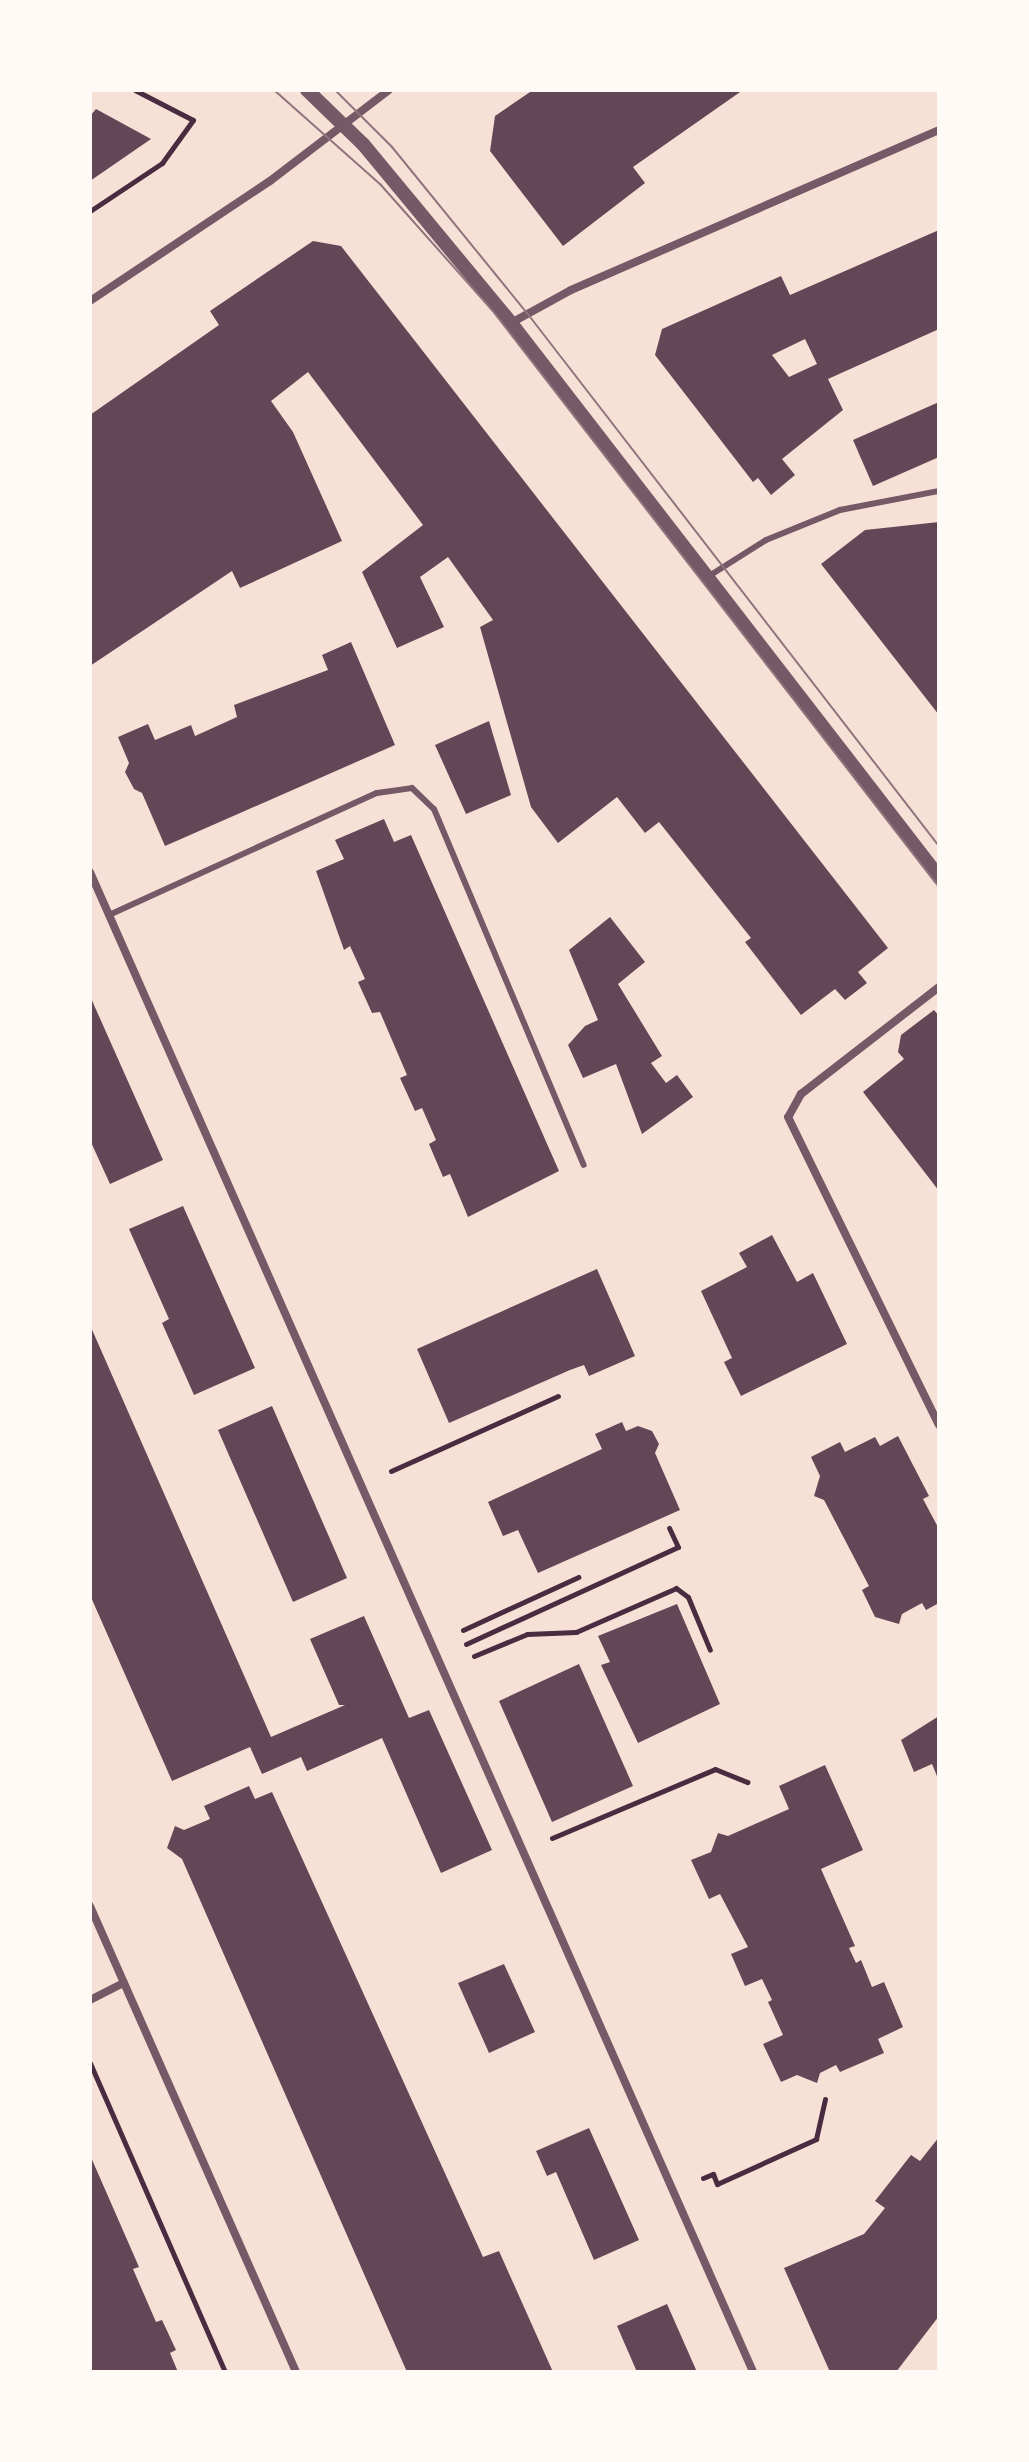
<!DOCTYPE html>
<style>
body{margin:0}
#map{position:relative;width:1029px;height:2462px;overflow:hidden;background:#f7e1d7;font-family:"Fira Sans",sans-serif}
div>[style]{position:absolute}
.building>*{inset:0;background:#644757}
.path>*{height:5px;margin:-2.5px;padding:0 2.5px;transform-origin:2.5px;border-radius:2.5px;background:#4a2c40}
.service>*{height:6px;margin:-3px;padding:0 3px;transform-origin:3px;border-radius:3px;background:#755966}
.minor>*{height:8px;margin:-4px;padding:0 4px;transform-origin:4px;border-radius:4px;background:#755966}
.tertiary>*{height:14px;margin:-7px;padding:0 7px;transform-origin:7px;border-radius:7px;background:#755966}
.tram>*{height:2px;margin:-1px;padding:0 1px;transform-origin:1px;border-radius:1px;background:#8f747c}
span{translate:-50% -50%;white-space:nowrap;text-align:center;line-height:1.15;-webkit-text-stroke:8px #fffaf5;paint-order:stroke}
.frame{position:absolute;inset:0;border:92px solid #fffaf5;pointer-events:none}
</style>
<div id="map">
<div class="building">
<div style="clip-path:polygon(533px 90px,743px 90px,633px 167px,645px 183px,563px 246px,490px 151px,495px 116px)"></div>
<div style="clip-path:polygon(96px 109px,151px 139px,90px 181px,90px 116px)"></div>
<div style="clip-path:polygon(evenodd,939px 230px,939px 329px,828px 379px,843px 410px,782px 459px,795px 475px,771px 495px,758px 478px,753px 482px,655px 355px,662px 329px,781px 276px,790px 295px,939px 230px,805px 339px,817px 364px,789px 377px,772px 355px,805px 339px)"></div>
<div style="clip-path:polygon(313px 241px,341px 246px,888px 948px,858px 972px,867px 983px,845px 1000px,835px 989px,801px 1015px,745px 942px,751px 938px,659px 822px,645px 833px,617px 797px,558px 843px,531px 807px,480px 627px,493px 620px,448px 557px,420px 577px,444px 627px,397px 648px,362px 572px,423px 525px,308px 372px,271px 401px,293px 432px,342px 541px,240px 588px,232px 571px,90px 666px,90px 415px,219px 325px,210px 311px)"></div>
<div style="clip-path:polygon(939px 402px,939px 457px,873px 486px,853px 440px)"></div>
<div style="clip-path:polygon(939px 522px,939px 715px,821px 564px,865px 530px)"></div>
<div style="clip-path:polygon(351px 642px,395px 745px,165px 846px,142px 793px,134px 789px,125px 772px,129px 763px,118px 737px,148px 724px,155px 740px,191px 725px,195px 736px,237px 717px,234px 705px,328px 670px,322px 655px)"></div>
<div style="clip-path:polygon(489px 721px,511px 795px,466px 814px,435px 745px)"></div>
<div style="clip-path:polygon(384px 819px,394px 842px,411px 835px,559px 1171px,468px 1217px,450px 1174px,443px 1177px,429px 1144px,436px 1140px,422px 1108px,415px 1111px,400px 1078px,407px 1075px,380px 1012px,372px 1013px,358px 982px,365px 979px,350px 946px,344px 950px,316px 871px,344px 859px,335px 840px)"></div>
<div style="clip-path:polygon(610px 917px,645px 962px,618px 984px,662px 1056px,651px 1063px,666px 1083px,677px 1075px,693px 1097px,642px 1134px,616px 1064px,583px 1078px,568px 1045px,585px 1026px,598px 1020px,569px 950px)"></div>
<div style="clip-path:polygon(90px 996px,163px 1160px,110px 1184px,90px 1140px)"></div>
<div style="clip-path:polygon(934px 1010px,939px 1016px,939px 1191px,863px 1092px,904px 1059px,898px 1052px,901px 1035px)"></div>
<div style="clip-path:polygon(183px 1206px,255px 1368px,194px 1395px,162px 1323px,169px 1319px,129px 1229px)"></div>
<div style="clip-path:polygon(772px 1235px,797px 1282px,813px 1273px,847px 1344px,741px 1396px,724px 1362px,732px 1358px,701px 1291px,747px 1267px,739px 1253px)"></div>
<div style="clip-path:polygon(597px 1269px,635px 1356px,589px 1376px,584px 1365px,570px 1370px,449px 1423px,417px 1349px)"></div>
<div style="clip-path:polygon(90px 1325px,271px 1737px,345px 1705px,339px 1705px,310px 1639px,364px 1616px,409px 1718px,429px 1710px,492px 1850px,441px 1873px,382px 1738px,307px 1771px,301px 1757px,262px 1774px,250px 1747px,172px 1781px,90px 1595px)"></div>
<div style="clip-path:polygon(272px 1406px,347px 1578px,293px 1602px,218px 1430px)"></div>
<div style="clip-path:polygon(622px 1422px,626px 1431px,638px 1426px,652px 1431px,659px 1444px,655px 1453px,680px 1510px,538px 1573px,518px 1530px,503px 1536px,488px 1502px,602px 1449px,595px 1434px)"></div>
<div style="clip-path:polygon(898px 1436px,929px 1496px,923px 1499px,939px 1529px,939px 1603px,926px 1610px,922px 1603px,902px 1614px,899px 1624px,875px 1617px,862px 1590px,869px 1586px,824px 1500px,814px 1496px,820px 1476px,811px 1457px,840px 1442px,845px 1452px,875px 1437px,880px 1446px)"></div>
<div style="clip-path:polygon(677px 1604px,720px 1704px,638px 1743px,601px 1665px,610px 1662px,598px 1636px)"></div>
<div style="clip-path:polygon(579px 1664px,633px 1786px,552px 1822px,499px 1701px)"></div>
<div style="clip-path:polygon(939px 1716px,939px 1781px,932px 1764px,914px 1772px,901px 1740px)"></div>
<div style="clip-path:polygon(825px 1765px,863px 1850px,821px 1869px,855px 1946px,849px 1948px,856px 1963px,861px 1960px,872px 1987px,884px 1982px,903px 2027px,878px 2039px,884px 2053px,840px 2072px,836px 2065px,820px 2073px,817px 2083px,797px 2075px,781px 2082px,763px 2044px,783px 2035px,768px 2002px,772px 2000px,762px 1979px,745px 1986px,731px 1954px,748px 1947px,720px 1894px,709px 1899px,691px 1860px,711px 1852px,718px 1833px,728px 1836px,789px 1809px,779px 1786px)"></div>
<div style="clip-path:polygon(249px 1786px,255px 1799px,272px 1792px,483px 2257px,499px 2251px,553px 2372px,407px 2372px,182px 1859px,167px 1848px,175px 1826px,184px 1830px,210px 1819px,204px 1806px)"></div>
<div style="clip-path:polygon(504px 1964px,535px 2032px,489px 2053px,458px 1983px)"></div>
<div style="clip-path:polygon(589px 2128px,639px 2240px,594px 2260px,556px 2172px,547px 2176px,536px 2151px)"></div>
<div style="clip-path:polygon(939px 2137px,939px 2316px,896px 2372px,830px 2372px,784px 2268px,864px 2234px,885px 2208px,875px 2201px,911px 2155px,920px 2161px)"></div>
<div style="clip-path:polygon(90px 2155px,139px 2267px,133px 2269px,156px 2322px,162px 2320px,176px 2350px,170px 2353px,178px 2372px,90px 2372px)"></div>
<div style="clip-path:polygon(667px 2304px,697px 2372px,637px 2372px,617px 2326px)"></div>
</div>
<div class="path">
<div style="left:90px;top:211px;width:87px;rotate:-33.7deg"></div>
<div style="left:162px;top:163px;width:53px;rotate:-54.2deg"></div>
<div style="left:193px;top:120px;width:65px;rotate:-152.7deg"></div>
<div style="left:391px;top:1471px;width:183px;rotate:-24.2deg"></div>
<div style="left:463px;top:1630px;width:127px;rotate:-24.7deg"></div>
<div style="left:466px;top:1644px;width:233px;rotate:-24.6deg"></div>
<div style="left:678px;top:1547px;width:21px;rotate:-115deg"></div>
<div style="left:474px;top:1656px;width:57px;rotate:-22.5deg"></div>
<div style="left:527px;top:1634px;width:49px;rotate:-2.3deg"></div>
<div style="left:576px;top:1632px;width:109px;rotate:-23.7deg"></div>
<div style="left:676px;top:1588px;width:15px;rotate:37deg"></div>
<div style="left:688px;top:1597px;width:57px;rotate:67.5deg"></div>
<div style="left:552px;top:1838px;width:177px;rotate:-22.9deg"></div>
<div style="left:715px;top:1769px;width:35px;rotate:22deg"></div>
<div style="left:90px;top:2063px;width:337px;rotate:66.4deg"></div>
<div style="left:703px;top:2178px;width:11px;rotate:-22deg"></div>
<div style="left:713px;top:2174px;width:11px;rotate:68deg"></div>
<div style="left:717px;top:2184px;width:109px;rotate:-24.4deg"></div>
<div style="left:816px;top:2139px;width:41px;rotate:-77.3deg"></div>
</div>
<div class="service">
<div style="left:709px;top:576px;width:67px;rotate:-32.3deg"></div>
<div style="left:766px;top:540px;width:80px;rotate:-22.1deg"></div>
<div style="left:840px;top:510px;width:101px;rotate:-10.9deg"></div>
<div style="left:109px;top:915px;width:294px;rotate:-24.5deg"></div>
<div style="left:377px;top:793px;width:35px;rotate:-8deg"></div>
<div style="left:412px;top:788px;width:30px;rotate:44deg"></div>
<div style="left:434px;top:809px;width:386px;rotate:67.2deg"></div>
</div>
<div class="minor">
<div style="left:90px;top:301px;width:216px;rotate:-33.7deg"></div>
<div style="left:270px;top:181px;width:150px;rotate:-37.4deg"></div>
<div style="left:511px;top:323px;width:68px;rotate:-28.8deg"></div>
<div style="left:571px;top:290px;width:401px;rotate:-23.5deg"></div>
<div style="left:90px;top:872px;width:1640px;rotate:66.15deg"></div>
<div style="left:939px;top:987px;width:175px;rotate:142.2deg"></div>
<div style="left:801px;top:1094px;width:26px;rotate:119deg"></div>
<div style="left:788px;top:1117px;width:343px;rotate:63.9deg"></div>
<div style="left:90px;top:1906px;width:510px;rotate:66.15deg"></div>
<div style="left:90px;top:2000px;width:38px;rotate:-27deg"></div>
</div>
<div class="tertiary">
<div style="left:307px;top:90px;width:78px;rotate:44deg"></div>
<div style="left:363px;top:144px;width:232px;rotate:50.4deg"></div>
<div style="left:511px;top:323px;width:700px;rotate:52.31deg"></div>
</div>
<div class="tram">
<div style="left:274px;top:90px;width:142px;rotate:41.6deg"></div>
<div style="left:380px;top:184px;width:169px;rotate:48.4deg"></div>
<div style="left:492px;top:310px;width:730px;rotate:52.24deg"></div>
<div style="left:335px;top:90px;width:81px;rotate:45deg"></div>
<div style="left:392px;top:147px;width:214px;rotate:50.9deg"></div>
<div style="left:527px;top:313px;width:674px;rotate:52.3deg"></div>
</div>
<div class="frame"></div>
</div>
